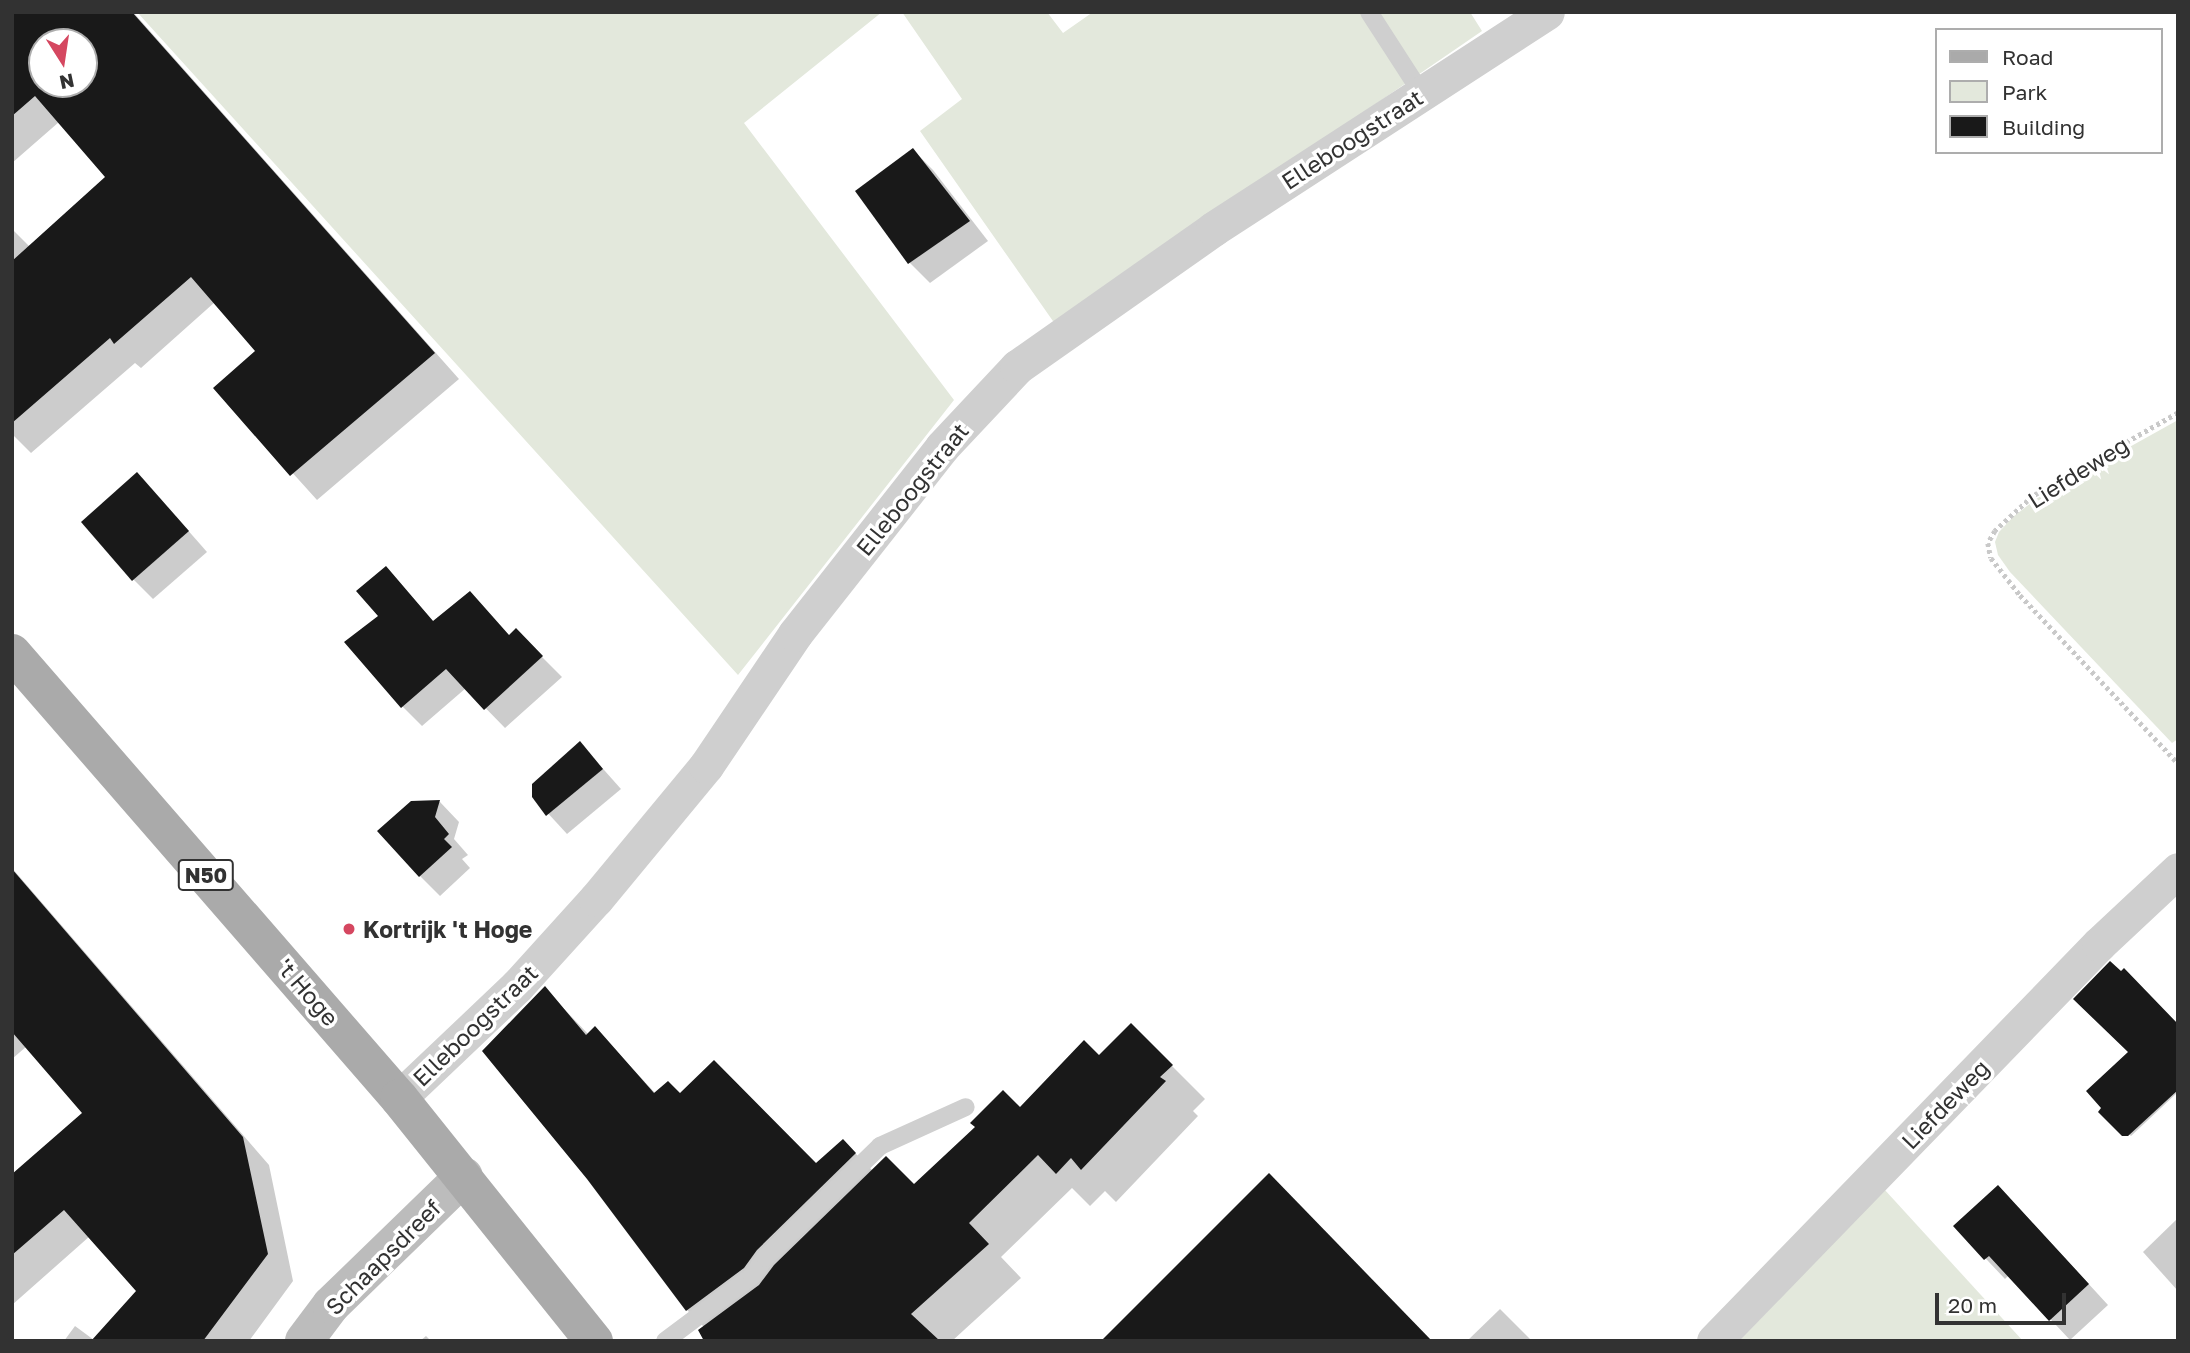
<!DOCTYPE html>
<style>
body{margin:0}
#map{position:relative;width:2190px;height:1353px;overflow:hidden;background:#fff;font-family:"Golos Text",sans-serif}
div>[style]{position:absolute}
.green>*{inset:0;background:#e3e8dc}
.shadow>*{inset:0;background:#0003}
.building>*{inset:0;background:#191919}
.path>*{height:4.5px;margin-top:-2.25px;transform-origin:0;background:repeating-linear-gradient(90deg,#c9c9c9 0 3.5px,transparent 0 7px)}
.lane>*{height:18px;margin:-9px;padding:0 9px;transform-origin:9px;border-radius:9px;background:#cfcfcf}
.street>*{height:35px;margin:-17.5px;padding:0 17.5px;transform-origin:17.5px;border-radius:17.5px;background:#cfcfcf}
.secondary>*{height:38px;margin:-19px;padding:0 19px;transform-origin:19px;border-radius:19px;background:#bcbcbc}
.primary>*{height:38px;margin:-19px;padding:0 19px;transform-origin:19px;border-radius:19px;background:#aaa}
.dots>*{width:19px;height:19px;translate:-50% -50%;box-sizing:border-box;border:4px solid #fff;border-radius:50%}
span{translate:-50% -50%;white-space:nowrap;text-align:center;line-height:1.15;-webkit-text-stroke:7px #fff;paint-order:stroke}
.shield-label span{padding:2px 5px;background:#fff;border:2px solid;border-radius:5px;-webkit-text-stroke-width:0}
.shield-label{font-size:21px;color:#323232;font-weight:700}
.street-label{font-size:23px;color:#323232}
.poi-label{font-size:23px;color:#323232;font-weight:700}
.left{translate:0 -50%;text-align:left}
.frame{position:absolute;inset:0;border:14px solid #323232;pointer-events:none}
.legend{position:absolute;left:1935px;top:28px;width:228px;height:126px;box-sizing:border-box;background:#fff;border:2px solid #adadad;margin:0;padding:9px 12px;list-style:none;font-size:21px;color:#323232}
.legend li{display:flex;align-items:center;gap:14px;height:35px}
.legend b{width:35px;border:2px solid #adadad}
.north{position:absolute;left:28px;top:28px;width:70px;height:70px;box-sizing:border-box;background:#fff;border:2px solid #adadad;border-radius:50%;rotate:168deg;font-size:19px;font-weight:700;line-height:28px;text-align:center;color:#323232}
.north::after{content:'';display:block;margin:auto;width:24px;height:32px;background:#d54760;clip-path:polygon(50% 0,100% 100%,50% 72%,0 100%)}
.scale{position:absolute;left:1935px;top:1293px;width:131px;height:32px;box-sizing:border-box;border:4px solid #323232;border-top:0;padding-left:9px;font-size:21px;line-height:24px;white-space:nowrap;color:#323232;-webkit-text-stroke:5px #fff;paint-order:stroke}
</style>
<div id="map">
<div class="green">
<div style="clip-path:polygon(137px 12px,882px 12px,744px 123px,954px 400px,738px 675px)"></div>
<div style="clip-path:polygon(902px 12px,1047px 12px,1063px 33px,1093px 12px,1470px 12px,1482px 31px,1055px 324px,920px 131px,962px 99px)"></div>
<div style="clip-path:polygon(2178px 420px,2178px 739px,2172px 743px,2010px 572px,1998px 555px,1995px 542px,1999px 532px,2013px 517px,2036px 499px)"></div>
<div style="clip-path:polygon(1884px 1189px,2023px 1341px,1739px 1341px)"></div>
</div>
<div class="shadow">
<div style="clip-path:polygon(evenodd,12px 12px,133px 12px,459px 379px,317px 500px,216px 388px,258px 352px,215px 302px,141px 368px,135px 363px,31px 453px,12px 434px,12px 229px,30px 247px,107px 177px,59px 122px,12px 163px,12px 12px,42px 42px,84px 42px,84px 84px,42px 84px,42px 42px)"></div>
<div style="clip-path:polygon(913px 150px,933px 170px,988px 241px,930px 283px,910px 263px,858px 191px)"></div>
<div style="clip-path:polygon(157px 495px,207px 552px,153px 599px,133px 579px)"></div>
<div style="clip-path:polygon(386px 568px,434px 622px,510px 637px,516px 631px,562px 677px,505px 728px,466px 688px,422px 726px,402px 706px,380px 616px)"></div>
<div style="clip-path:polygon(580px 743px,621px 789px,567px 834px,533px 797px)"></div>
<div style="clip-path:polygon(440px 802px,459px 822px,454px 839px,468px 855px,462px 859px,470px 868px,440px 896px,420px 876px,412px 803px)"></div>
<div style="clip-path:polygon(12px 868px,269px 1165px,293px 1281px,249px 1341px,64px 1341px,75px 1326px,94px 1340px,139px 1291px,90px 1236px,12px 1305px,12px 1177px,85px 1113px,27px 1046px,12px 1059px)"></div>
<div style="clip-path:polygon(545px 989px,589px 1035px,595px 1028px,656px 1094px,680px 1095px,816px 1165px,843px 1141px,873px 1171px,915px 1186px,1020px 1109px,1099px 1057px,1131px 1025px,1205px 1099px,1193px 1111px,1198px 1116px,1116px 1202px,1105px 1191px,1090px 1206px,1072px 1188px,1001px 1257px,1021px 1278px,952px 1341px,709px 1341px,705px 1328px,687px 1310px)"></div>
<div style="clip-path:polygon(2178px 1027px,2178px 1092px,2131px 1136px,2116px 1121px,2130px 1052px)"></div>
<div style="clip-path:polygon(2018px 1207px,2108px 1305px,2070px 1340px,2009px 1275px,2005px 1279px,1955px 1226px)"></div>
<div style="clip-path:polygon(2178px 1218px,2178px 1291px,2143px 1252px)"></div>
<div style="clip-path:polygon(1500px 1309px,1532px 1341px,1467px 1341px)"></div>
<div style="clip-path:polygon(426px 1336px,431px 1341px,420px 1341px)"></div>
</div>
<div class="building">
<div style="clip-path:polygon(evenodd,12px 12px,132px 12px,435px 353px,290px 476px,213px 388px,255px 351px,191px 277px,114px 344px,110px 338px,12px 423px,12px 261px,105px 177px,35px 96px,12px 116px,12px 12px,42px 42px,84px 42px,84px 84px,42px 84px,42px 42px)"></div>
<div style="clip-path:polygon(913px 148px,970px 221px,908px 264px,855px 191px)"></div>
<div style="clip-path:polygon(137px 472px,189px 531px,132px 581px,81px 522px)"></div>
<div style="clip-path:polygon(386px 566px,433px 621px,470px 591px,509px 635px,516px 628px,543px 656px,484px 710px,446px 669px,401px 708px,344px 642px,378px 616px,356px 591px)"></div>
<div style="clip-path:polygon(580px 741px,603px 769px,546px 816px,532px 797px,532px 784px)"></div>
<div style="clip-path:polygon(440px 800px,435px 817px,449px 834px,444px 839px,452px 847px,419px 877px,377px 831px,411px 801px)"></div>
<div style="clip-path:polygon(12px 869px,243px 1137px,268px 1254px,203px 1341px,91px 1341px,136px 1291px,64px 1210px,12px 1255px,12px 1174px,82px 1113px,12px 1032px)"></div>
<div style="clip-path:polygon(2110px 961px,2121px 971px,2124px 968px,2178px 1024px,2178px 1090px,2128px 1136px,2122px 1136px,2098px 1112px,2101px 1108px,2086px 1091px,2128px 1052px,2073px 999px)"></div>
<div style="clip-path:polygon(545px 986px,586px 1035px,595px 1026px,654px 1093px,668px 1081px,680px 1093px,714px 1060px,816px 1163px,843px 1139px,856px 1153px,757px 1250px,744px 1268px,686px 1311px,587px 1179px,482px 1051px)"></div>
<div style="clip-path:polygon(1131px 1023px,1173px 1065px,1160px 1077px,1166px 1081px,1081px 1170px,1071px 1158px,1056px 1174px,1038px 1155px,969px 1223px,989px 1244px,911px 1314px,940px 1341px,704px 1341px,698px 1330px,759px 1285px,774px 1265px,886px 1156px,914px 1184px,975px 1127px,970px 1123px,1003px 1090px,1020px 1107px,1084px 1040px,1099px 1055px)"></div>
<div style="clip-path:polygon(1269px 1173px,1432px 1341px,1101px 1341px)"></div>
<div style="clip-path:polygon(1998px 1185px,2089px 1284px,2049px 1321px,1989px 1256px,1984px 1260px,1953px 1226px)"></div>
</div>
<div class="path">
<div style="left:2178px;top:413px;width:167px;rotate:150.2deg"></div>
<div style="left:2033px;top:496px;width:52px;rotate:137.4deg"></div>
<div style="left:1995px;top:531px;width:14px;rotate:120deg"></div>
<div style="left:1988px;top:543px;width:15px;rotate:79deg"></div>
<div style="left:1991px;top:558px;width:47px;rotate:51.9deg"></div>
<div style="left:2020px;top:595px;width:231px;rotate:46.8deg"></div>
</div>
<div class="lane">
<div style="left:1369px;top:12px;width:98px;rotate:57.1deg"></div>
<div style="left:665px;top:1341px;width:109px;rotate:-36.8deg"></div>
<div style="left:752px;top:1276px;width:22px;rotate:-54deg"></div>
<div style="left:765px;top:1258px;width:161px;rotate:-44.2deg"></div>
<div style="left:880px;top:1146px;width:94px;rotate:-24.4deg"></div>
</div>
<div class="street">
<div style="left:399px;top:1098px;width:163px;rotate:-43.5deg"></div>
<div style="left:517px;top:986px;width:118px;rotate:-47.8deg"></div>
<div style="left:596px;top:899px;width:173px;rotate:-50.4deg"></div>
<div style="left:706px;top:766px;width:159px;rotate:-56deg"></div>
<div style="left:795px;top:634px;width:238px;rotate:-51.8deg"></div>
<div style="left:942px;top:447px;width:110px;rotate:-46.8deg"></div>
<div style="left:1017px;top:367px;width:240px;rotate:-35.1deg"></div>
<div style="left:1213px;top:229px;width:398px;rotate:-33deg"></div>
<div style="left:1714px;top:1341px;width:553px;rotate:-45.88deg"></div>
<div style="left:2099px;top:944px;width:108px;rotate:-43.1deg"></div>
</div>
<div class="secondary">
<div style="left:304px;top:1341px;width:45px;rotate:-53.1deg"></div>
<div style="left:331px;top:1305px;width:185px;rotate:-44.1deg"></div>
</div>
<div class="primary">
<div style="left:12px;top:653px;width:590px;rotate:48.99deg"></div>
<div style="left:399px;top:1098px;width:312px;rotate:51.3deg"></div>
</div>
<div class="dots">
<div style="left:349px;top:929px;background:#d54760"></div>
</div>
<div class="shield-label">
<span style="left:206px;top:875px">N50</span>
</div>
<div class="street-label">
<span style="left:1352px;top:139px;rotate:-33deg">Elleboogstraat</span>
<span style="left:2078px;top:472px;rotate:-32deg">Liefdeweg</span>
<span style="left:912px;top:489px;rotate:-51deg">Elleboogstraat</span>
<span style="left:308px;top:992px;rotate:49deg">'t Hoge</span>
<span style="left:475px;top:1025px;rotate:-44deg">Elleboogstraat</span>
<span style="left:1945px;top:1104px;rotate:-46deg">Liefdeweg</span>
<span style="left:383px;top:1257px;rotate:-45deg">Schaapsdreef</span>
</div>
<div class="poi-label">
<span class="left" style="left:363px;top:929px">Kortrijk 't Hoge</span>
</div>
<div class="frame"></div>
<ul class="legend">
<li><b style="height:9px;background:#aaa"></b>Road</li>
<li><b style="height:19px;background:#e3e8dc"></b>Park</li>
<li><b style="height:19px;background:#191919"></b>Building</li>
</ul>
<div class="north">N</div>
<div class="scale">20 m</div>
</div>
